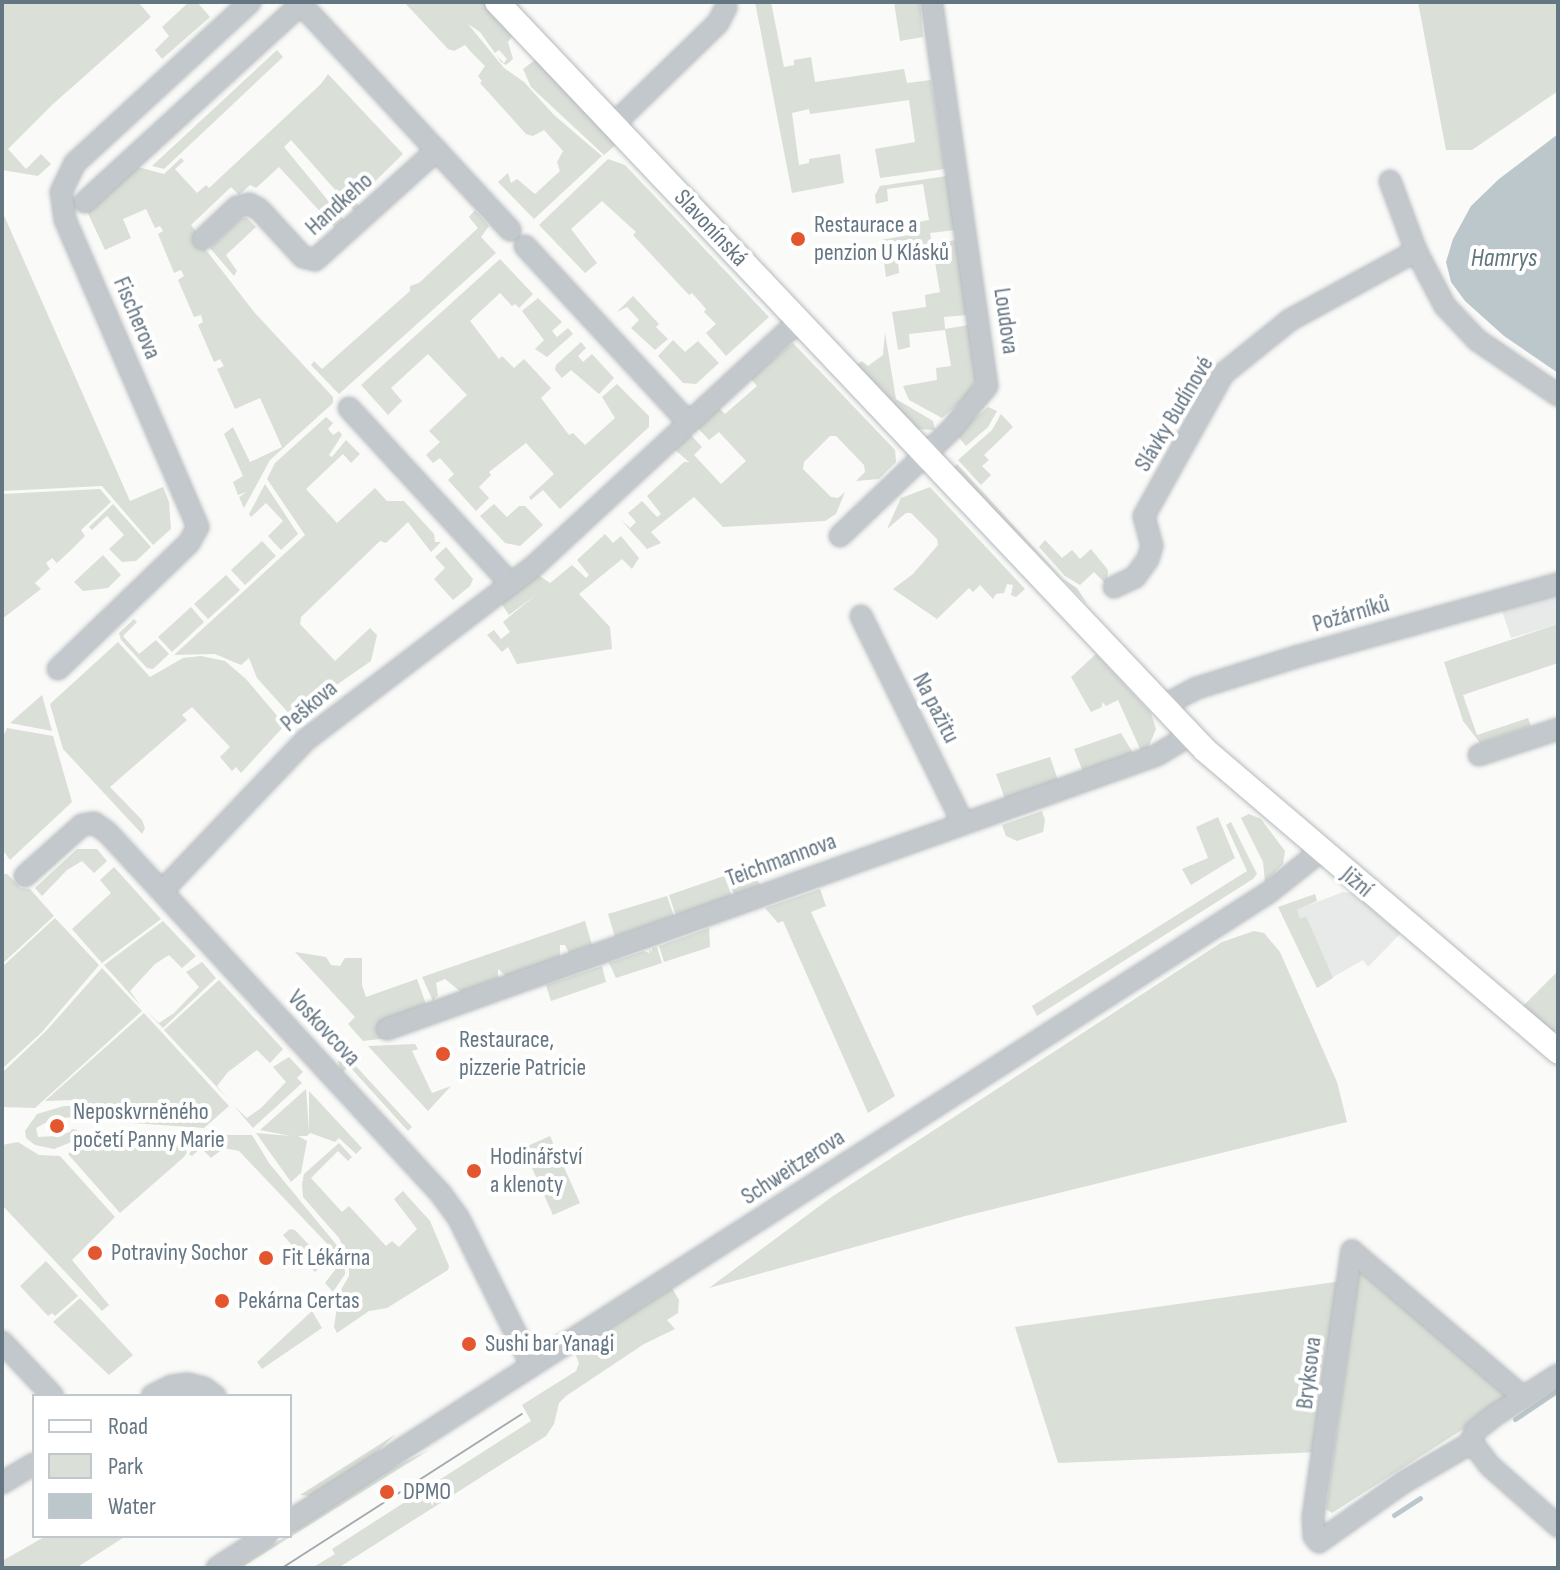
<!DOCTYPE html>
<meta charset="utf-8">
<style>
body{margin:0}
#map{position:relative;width:1560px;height:1570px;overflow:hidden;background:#fafaf8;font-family:"Sofia Sans Condensed",sans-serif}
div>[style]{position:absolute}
.built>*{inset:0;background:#e8e9e9}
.green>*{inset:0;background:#dadfd7}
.water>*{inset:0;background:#bbc7cb}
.stream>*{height:5px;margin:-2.5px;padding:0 2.5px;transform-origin:2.5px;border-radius:2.5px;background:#bbc7cb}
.roads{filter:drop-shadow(0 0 2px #b5babe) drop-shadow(0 0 2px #b5babe)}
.minor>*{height:20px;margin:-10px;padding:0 10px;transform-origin:10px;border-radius:10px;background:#c3c8cc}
.major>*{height:24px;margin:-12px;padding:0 12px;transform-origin:12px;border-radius:12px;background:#fff}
.tram>*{height:2px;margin:-1px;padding:0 1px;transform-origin:1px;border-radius:1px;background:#a2aab0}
.dots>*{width:22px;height:22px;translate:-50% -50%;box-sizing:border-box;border:4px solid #fff;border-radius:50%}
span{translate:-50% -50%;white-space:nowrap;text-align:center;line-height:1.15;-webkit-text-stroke:8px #fff;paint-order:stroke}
.street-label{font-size:24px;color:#657683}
.poi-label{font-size:24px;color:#657683}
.left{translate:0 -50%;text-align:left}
.water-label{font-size:26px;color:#60757c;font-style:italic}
.frame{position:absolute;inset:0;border:4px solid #657683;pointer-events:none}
.legend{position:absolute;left:32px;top:1394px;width:260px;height:144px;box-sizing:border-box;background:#fff;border:2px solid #c1c8cd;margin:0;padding:10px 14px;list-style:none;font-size:24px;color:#657683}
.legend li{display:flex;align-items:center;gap:16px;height:40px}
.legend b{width:40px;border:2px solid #c1c8cd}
</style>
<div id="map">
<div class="built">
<div style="clip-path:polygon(1558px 590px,1558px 624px,1511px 638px,1501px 608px)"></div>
<div style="clip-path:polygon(1343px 892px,1353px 893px,1400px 934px,1368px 967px,1363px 960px,1326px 981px,1296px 910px)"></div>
</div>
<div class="green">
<div style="clip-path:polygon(2px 2px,138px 2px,151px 17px,52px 105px,8px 149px,26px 169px,41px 154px,51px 164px,38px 176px,2px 170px)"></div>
<div style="clip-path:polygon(189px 2px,197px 2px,210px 17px,162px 59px,155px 50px,169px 36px,162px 27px)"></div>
<div style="clip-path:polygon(404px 2px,486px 2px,513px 35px,508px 42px,513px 59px,506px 65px,501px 62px,497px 56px,504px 63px,507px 59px,499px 50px,495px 53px,480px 32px,468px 24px,504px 68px,524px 82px,554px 115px,602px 156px,534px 219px,498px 182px,508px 173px,511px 183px,517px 179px,535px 194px,560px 171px,557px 162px,563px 151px,544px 130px,533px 136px,526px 134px,480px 83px,482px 81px,478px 76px,485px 66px,472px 53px,465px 45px,454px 51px,448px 49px)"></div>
<div style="clip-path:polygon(755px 2px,771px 2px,784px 67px,794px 65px,794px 60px,811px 57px,815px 82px,904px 69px,907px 83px,931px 80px,945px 169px,880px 178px,875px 149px,915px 142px,909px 100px,810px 114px,809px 109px,792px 113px,799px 165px,809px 163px,809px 159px,840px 154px,844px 183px,792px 193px)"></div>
<div style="clip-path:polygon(894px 2px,920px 2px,923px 37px,900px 41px)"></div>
<div style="clip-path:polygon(1418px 2px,1558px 2px,1558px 91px,1472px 150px,1446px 150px)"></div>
<div style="clip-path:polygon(277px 50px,283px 57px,164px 169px,152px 166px)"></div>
<div style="clip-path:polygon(536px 59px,618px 143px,604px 155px,531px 87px,523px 69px)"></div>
<div style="clip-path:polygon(328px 74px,403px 154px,355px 201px,362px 209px,353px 210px,291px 140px,284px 147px,344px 220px,338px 231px,279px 167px,256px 188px,250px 185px,239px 195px,231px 187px,191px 225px,198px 234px,196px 237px,254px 312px,333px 397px,333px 403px,270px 460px,244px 508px,239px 497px,247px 492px,238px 495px,233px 482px,243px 476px,224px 434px,233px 427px,250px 462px,282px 447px,260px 398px,235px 409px,217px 369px,224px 366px,220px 359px,214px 362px,198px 325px,203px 322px,201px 315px,194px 317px,178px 280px,184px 276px,181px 270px,174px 273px,158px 234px,163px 231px,160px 226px,155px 228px,146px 209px,123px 219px,131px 238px,105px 250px,85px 207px,134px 166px,164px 174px,181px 158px,184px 161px,175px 169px,197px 193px,206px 185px,209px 188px,321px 84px)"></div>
<div style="clip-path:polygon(608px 159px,625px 165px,769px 317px,726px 356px,706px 333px,716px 324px,704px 312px,706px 309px,692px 293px,689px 295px,633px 235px,636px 232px,602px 201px,571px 229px,597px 263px,585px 273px,539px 225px)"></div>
<div style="clip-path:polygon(947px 176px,955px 230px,930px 233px,932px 244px,956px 240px,968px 315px,944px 317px,945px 329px,969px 325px,977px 378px,968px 396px,942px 418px,909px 400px,903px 386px,937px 380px,936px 368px,951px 366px,945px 330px,909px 334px,910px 347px,898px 350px,892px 312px,926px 307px,925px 295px,940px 292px,934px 256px,898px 261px,899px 273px,886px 277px,881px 240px,915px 234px,914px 223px,929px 220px,923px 184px,887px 189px,888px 201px,876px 204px,875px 195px,880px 186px)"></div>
<div style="clip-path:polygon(475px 210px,489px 226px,481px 237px,496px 253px,339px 394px,311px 365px,314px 361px,322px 369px,410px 291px,410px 286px,419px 283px,478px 228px,469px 217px)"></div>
<div style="clip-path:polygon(2px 211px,130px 501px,163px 487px,169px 502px,171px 529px,153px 545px,102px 486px,2px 491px)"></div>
<div style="clip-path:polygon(241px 218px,247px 218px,256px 227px,226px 255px,237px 271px,234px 276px,210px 248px)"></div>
<div style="clip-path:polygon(500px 259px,533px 294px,519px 308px,515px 304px,512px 306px,500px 293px,470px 321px,499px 359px,502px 356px,514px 368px,524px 359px,551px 388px,541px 398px,569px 435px,573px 433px,585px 445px,615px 418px,602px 397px,617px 384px,649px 416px,649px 427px,560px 509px,543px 490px,531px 500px,529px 497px,554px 474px,526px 443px,489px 472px,491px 475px,479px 487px,489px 498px,476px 511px,448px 480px,454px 474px,440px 458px,433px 463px,426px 455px,440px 442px,429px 431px,467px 395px,428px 354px,391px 388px,402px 401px,388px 415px,361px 385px)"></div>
<div style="clip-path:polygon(633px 296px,659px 324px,656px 327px,668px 339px,655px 350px,631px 328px,639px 320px,627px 307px,617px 312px)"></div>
<div style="clip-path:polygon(538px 298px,562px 322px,552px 331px,557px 337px,568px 328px,573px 334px,547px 357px,535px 349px,544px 340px,522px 311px)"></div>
<div style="clip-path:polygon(885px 333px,896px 399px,933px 421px,935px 430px,915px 429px,854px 366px,862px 361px,868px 366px,883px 355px)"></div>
<div style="clip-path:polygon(673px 340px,685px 352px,698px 341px,719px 363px,696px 384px,683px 383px,658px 356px)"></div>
<div style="clip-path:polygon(581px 342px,586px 348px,578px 356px,583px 362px,592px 354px,614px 378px,599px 394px,571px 370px,562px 378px,555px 370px,556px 365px)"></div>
<div style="clip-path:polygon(793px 343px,895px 450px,896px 462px,879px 479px,856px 481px,865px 472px,864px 465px,836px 436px,830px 436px,804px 462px,803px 469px,831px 497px,838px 498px,845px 492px,836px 514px,825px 521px,723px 527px,694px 497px,651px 532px,661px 543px,647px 549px,621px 520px,630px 528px,636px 522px,628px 513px,642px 501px,657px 517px,661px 514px,647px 496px,684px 462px,689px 462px,674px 449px,690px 434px,702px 447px,694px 455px,721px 484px,746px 461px,719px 432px,709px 440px,697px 427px,718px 407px,725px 414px,757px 386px,750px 378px)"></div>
<div style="clip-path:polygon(988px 407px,997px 411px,988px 427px,966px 446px,956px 434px)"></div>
<div style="clip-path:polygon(1001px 414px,1013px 427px,984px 455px,989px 460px,982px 466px,991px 475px,981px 485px,958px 460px,992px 430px)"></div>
<div style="clip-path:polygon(326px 417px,333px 423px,328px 429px,333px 435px,339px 431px,342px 435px,329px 455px,332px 457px,346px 440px,360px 454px,351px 463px,343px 454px,306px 489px,337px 523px,375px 488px,387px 501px,404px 501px,434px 534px,435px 542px,441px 542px,431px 552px,408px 522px,386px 543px,380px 541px,301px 617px,300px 624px,335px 661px,370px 628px,377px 635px,371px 661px,306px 706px,300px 699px,295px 704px,301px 711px,293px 718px,257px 678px,249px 658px,241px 665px,215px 654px,174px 655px,305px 535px,267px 479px,275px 463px)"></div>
<div style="clip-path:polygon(957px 464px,1063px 579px,1077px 588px,1087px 604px,953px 468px)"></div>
<div style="clip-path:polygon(265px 484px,298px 534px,281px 550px,268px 536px,283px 521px,266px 503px,251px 517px,249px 514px)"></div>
<div style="clip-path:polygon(930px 487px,1025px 589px,1016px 597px,1011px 595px,1013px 585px,1007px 584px,1004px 593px,996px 594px,993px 599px,980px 585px,973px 592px,969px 588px,937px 619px,893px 589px,913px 574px,938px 545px,937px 539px,911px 513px,906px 513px,887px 529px,901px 498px)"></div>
<div style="clip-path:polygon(100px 489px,111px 502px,81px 530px,85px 536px,71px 550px,57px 563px,52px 558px,46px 563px,50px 569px,35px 583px,41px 589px,2px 619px,2px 494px)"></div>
<div style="clip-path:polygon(113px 504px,151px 547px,136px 561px,122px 562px,109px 549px,124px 535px,107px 516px,92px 530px,89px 527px)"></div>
<div style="clip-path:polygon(494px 504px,507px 517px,519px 506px,525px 506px,543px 525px,520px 546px,505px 543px,480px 516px)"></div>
<div style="clip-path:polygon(605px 534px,613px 543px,621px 536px,639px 558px,632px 569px,622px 559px,579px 594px,610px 627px,612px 649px,517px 664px,508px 647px,502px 652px,487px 635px,494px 630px,501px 639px,510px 632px,503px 622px,572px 565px,586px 578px,589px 575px,577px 560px)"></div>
<div style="clip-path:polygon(1045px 540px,1062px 558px,1072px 550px,1080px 559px,1091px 549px,1108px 570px,1107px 585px,1094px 572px,1080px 585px,1065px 576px,1039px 547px)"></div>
<div style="clip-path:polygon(262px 541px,276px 556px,245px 585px,231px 570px)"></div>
<div style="clip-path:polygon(446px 547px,473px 579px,470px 586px,453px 600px,434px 579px,445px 568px,435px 557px)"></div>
<div style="clip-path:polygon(103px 555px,121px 575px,108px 588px,83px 591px,74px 582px)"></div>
<div style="clip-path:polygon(537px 574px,550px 583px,549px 585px,509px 615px,501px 603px)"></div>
<div style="clip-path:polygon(226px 575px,240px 590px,208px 619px,194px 604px)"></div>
<div style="clip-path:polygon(191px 607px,204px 622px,172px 652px,158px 637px)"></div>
<div style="clip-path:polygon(134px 619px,137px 622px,123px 636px,139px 654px,156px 640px,169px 654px,153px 669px,147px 668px,121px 640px,119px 633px)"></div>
<div style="clip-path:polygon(1558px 624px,1558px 663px,1463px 695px,1477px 735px,1528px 718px,1531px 726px,1480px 743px,1463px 721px,1444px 662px)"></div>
<div style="clip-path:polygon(118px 642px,150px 677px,183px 658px,201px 656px,225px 661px,246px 679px,285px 725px,241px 773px,236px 767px,232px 771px,220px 757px,230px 747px,192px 707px,182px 715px,187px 720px,110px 787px,142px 820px,145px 828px,142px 834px,63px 749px,50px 704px)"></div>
<div style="clip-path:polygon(1096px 654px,1151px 713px,1156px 729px,1148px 748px,1141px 751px,1118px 700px,1106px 706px,1102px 702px,1102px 707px,1091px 712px,1071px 677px)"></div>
<div style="clip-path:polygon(42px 695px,52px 731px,10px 723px)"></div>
<div style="clip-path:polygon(7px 728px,53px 736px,72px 802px,10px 860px,2px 849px,2px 739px)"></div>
<div style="clip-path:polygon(1121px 733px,1133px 753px,1083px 772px,1074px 749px)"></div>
<div style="clip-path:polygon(1050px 757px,1058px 780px,1005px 799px,996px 774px)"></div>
<div style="clip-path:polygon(1042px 811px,1045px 820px,1043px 832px,1017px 841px,1006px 836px,1002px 825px)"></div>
<div style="clip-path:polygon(1249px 814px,1261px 819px,1285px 851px,1283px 864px,1265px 882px,1263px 862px,1241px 818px)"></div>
<div style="clip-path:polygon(1218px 817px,1235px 858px,1191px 885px,1182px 869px,1208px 858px,1196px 827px)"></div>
<div style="clip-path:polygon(1231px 822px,1257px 874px,1253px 879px,1037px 1016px,1032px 1006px,1247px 871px,1226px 825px)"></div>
<div style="clip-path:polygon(77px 849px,97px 849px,107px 861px,94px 873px,82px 861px,67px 870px,42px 896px,35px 888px)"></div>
<div style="clip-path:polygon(749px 864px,760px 885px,734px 895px,726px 874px)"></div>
<div style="clip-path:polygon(114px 867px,161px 919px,102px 963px,72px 929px,111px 893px,100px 880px)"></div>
<div style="clip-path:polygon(2px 874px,7px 874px,21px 888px,30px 889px,54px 916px,2px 964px)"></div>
<div style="clip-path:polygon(724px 876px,732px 896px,676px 916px,669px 895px)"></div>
<div style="clip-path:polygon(820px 889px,826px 906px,811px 912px,895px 1096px,868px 1113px,783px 921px,778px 923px,765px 908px)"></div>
<div style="clip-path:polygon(1315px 894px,1317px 901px,1297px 910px,1300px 919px,1306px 916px,1333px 978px,1317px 988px,1278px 907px)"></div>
<div style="clip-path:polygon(667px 896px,674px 916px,615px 937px,608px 914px)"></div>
<div style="clip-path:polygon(55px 918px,99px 965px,42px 1032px,2px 1069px,2px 967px)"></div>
<div style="clip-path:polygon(163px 921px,196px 956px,182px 968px,169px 955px,155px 964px,130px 991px,140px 1005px,104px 965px)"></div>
<div style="clip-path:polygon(585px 921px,592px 945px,569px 953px,565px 945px,560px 945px,560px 957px,506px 976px,498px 969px,498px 978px,461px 992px,445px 979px,436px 983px,438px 995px,433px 1001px,422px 977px)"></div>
<div style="clip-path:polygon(709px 928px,710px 947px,664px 962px,659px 946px)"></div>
<div style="clip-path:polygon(1254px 931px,1264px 933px,1280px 952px,1337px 1082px,1347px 1122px,965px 1216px,709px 1288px,833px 1196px,1222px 942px)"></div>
<div style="clip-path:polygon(657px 947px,662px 963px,616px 978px,609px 963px,644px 951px,649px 953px,650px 949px,652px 952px,652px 948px)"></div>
<div style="clip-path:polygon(295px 952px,326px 957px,331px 965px,340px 966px,345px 958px,362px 958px,362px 985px,366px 997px,417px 979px,426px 1004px,389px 1019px,389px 1038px,363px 1041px,348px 1024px,355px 1017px)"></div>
<div style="clip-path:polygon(202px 962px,216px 978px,163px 1028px,146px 1011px,159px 1023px,174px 1013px,199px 987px,186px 972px)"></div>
<div style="clip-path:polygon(602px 966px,606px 982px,551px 1001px,546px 985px)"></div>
<div style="clip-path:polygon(102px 968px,142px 1011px,35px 1108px,2px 1107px,2px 1073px,47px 1030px)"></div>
<div style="clip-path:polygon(1558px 971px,1558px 1031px,1551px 1032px,1522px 1007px)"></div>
<div style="clip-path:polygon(219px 980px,283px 1049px,270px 1063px,257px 1050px,228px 1072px,217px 1086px,228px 1099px,164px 1030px)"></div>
<div style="clip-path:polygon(144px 1013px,229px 1106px,204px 1128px,103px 1121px,92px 1117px,73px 1100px,45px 1101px)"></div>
<div style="clip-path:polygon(415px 1044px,418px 1049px,412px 1051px,432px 1093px,451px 1086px,428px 1111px,368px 1046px)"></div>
<div style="clip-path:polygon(352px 1052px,360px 1056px,353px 1063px,412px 1127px,408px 1131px,349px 1066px,341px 1074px,338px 1061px,343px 1054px)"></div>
<div style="clip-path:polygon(289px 1057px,303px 1072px,297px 1078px,302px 1083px,253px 1128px,234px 1106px,247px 1118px,261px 1108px,286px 1082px,273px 1067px)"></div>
<div style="clip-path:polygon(306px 1089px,309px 1131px,309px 1091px,362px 1148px,356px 1154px,339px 1138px,335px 1142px,310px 1133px,307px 1136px,298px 1136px,307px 1141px,301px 1173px,291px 1182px,256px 1133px,291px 1136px,260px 1130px)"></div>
<div style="clip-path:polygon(64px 1106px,70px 1106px,73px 1117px,52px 1119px,36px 1128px,38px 1137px,56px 1136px,70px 1132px,72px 1129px,77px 1130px,79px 1139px,54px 1149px,35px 1145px,26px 1138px,25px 1131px,37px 1114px)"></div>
<div style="clip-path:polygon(126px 1130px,198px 1135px,184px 1157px,120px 1213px,68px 1154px,100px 1132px)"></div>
<div style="clip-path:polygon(203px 1135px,252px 1135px,269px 1163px,344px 1254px,345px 1274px,333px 1292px,325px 1283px,335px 1270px,334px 1251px,239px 1151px,224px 1148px,211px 1158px,201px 1148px,192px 1156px,189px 1154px)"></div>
<div style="clip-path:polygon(550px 1136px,580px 1203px,553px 1215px,523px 1148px)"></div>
<div style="clip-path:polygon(18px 1142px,39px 1155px,60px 1156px,115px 1217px,72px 1260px,109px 1305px,102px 1311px,2px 1205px,2px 1145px)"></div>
<div style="clip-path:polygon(339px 1143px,352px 1157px,348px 1161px,338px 1151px,311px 1178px,342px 1212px,349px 1206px,386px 1246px,392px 1241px,399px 1247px,417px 1229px,394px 1199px,403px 1191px,430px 1221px,449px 1266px,448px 1270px,387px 1308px,369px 1311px,337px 1333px,334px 1327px,339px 1293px,349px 1276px,349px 1258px,339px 1238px,303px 1197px,302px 1184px,304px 1174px)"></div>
<div style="clip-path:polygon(290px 1229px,295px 1230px,322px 1259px,321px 1266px,315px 1272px,283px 1235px)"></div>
<div style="clip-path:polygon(46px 1261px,78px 1296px,55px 1316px,52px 1313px,48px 1316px,20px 1286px)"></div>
<div style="clip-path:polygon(1360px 1263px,1515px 1396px,1332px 1513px,1326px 1509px)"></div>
<div style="clip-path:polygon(1342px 1281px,1320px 1452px,1058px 1463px,1015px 1327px)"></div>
<div style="clip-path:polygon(672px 1288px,679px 1300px,678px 1313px,667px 1320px,675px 1329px,644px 1344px,566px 1396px,559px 1403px,554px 1424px,546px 1436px,338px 1568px,312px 1568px,335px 1554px,332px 1549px,531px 1421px,522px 1405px,576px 1371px,579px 1363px,574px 1351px)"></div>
<div style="clip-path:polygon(80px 1298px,133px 1355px,109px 1375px,53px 1322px)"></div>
<div style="clip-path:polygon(312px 1311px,322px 1328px,262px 1369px,257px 1362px)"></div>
<div style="clip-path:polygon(396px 1434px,372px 1457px,312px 1496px,300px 1495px)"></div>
<div style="clip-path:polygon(429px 1450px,241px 1568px,237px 1568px,382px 1473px)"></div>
<div style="clip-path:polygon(46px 1536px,126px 1536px,76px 1568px,2px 1568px,2px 1561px)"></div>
</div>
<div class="water">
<div style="clip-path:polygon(1558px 134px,1558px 373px,1504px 336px,1465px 301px,1451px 282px,1446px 262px,1453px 239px,1471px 206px,1499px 179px)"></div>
</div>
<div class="stream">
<div style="left:1515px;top:1419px;width:52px;rotate:-34deg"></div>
<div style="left:1394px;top:1515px;width:31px;rotate:-33deg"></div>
</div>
<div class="roads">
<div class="minor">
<div style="left:299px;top:2px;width:311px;rotate:47.2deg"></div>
<div style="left:613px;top:125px;width:146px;rotate:-44.2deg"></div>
<div style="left:718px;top:23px;width:18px;rotate:-63deg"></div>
<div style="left:1390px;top:181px;width:75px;rotate:69.6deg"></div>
<div style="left:1416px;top:251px;width:62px;rotate:62.2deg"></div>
<div style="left:1445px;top:306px;width:47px;rotate:46.7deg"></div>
<div style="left:1477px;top:340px;width:98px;rotate:34.2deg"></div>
<div style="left:85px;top:202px;width:293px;rotate:-42.5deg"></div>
<div style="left:203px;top:239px;width:47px;rotate:-43.3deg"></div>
<div style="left:237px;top:207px;width:12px;rotate:-14deg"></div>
<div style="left:249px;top:204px;width:11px;rotate:27deg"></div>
<div style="left:259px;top:209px;width:65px;rotate:47.5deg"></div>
<div style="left:303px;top:257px;width:12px;rotate:14deg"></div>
<div style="left:315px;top:260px;width:164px;rotate:-42deg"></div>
<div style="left:525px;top:246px;width:240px;rotate:47.2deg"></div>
<div style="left:349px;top:408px;width:239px;rotate:47.4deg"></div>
<div style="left:840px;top:536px;width:152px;rotate:-43.7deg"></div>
<div style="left:950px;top:431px;width:58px;rotate:-50.6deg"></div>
<div style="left:987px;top:386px;width:388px;rotate:-98.2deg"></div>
<div style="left:1114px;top:587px;width:23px;rotate:-25deg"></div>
<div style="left:1135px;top:577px;width:22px;rotate:-54deg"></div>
<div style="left:1148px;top:559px;width:14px;rotate:-73deg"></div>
<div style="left:1152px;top:546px;width:31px;rotate:-105deg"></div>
<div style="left:1144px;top:516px;width:162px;rotate:-60.9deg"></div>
<div style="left:1223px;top:374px;width:86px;rotate:-38.9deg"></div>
<div style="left:1290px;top:320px;width:144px;rotate:-28.7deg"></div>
<div style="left:861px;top:616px;width:231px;rotate:63.8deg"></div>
<div style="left:58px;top:669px;width:182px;rotate:-43.9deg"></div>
<div style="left:189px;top:543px;width:18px;rotate:-61deg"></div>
<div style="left:198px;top:527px;width:335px;rotate:-113.4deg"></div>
<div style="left:65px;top:219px;width:27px;rotate:-98deg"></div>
<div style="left:61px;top:192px;width:32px;rotate:-64deg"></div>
<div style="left:75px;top:163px;width:238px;rotate:-42.6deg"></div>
<div style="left:1163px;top:706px;width:38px;rotate:-28deg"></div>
<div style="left:1197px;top:688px;width:104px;rotate:-17.4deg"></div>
<div style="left:1296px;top:657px;width:272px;rotate:-15.6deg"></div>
<div style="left:1479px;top:755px;width:83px;rotate:-18.2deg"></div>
<div style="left:25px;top:876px;width:76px;rotate:-41.8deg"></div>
<div style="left:82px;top:825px;width:12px;rotate:-9deg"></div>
<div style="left:94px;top:823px;width:16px;rotate:35deg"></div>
<div style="left:107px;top:832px;width:493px;rotate:47.3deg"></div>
<div style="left:441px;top:1194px;width:29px;rotate:54deg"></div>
<div style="left:458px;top:1217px;width:166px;rotate:63.6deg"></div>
<div style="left:162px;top:891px;width:210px;rotate:-46.4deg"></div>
<div style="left:307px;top:739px;width:284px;rotate:-37.3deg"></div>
<div style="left:533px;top:567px;width:362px;rotate:-42.8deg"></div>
<div style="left:387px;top:1029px;width:817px;rotate:-19.59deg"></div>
<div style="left:1157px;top:755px;width:39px;rotate:-31deg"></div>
<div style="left:2px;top:1342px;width:74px;rotate:46.6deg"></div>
<div style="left:1558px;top:1375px;width:76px;rotate:147.4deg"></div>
<div style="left:1494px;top:1416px;width:24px;rotate:142deg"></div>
<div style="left:1475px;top:1431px;width:11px;rotate:112deg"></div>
<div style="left:1471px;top:1441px;width:31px;rotate:53deg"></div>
<div style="left:1490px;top:1466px;width:91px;rotate:41.4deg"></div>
<div style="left:152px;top:1396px;width:22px;rotate:-27deg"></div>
<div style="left:172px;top:1386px;width:16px;rotate:-7deg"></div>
<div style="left:188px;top:1384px;width:16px;rotate:14deg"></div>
<div style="left:204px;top:1388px;width:14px;rotate:36deg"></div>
<div style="left:1471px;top:1443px;width:78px;rotate:149.8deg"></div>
<div style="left:1404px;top:1482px;width:104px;rotate:144.8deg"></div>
<div style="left:1319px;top:1542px;width:8px;rotate:-130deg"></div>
<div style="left:1314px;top:1536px;width:19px;rotate:-93deg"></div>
<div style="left:1313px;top:1517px;width:269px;rotate:-81.7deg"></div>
<div style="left:1352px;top:1251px;width:225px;rotate:40.5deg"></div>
<div style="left:2px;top:1483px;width:37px;rotate:-31deg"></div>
<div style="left:290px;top:1521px;width:1162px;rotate:-32.71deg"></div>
<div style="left:1268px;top:893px;width:68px;rotate:-38.4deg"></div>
<div style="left:217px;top:1568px;width:59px;rotate:-33.1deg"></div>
</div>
<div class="major">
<div style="left:497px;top:2px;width:1030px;rotate:46.57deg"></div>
<div style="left:1205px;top:750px;width:465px;rotate:40.5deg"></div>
</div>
</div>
<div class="tram">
<div style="left:282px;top:1568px;width:285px;rotate:-32.7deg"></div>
</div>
<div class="dots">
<div style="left:798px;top:239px;background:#e4572e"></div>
<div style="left:443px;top:1054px;background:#e4572e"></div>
<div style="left:57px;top:1126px;background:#e4572e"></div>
<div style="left:474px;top:1171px;background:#e4572e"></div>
<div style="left:95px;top:1253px;background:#e4572e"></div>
<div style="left:266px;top:1258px;background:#e4572e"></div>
<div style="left:222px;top:1301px;background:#e4572e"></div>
<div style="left:469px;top:1344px;background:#e4572e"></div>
<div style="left:387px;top:1492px;background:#e4572e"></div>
</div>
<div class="street-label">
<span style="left:339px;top:204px;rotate:-42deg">Handkeho</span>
<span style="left:711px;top:228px;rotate:47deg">Slavonínská</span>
<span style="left:137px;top:318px;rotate:67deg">Fischerova</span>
<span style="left:1006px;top:321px;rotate:82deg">Loudova</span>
<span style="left:1174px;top:414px;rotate:-59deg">Slávky Budínové</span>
<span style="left:1351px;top:614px;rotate:-16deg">Požárníků</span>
<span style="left:309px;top:706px;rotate:-40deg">Peškova</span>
<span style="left:936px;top:708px;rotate:63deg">Na pažitu</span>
<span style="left:781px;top:860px;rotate:-20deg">Teichmannova</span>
<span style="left:1357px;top:882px;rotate:40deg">Jižní</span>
<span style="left:324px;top:1028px;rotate:47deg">Voskovcova</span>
<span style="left:793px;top:1167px;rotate:-33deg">Schweitzerova</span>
<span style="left:1309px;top:1373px;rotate:-83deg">Bryksova</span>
</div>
<div class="poi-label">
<span class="left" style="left:814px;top:239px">Restaurace a<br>penzion U Klásků</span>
<span class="left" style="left:459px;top:1054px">Restaurace,<br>pizzerie Patricie</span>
<span class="left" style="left:73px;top:1126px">Neposkvrněného<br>početí Panny Marie</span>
<span class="left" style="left:490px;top:1171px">Hodinářství<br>a klenoty</span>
<span class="left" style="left:111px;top:1253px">Potraviny Sochor</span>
<span class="left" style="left:282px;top:1258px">Fit Lékárna</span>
<span class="left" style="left:238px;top:1301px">Pekárna Certas</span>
<span class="left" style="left:485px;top:1344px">Sushi bar Yanagi</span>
<span class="left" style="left:403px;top:1492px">DPMO</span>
</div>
<div class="water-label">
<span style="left:1504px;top:259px">Hamrys</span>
</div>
<div class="frame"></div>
<ul class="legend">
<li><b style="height:10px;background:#fff"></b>Road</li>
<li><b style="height:22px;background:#dadfd7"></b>Park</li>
<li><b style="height:22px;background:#bbc7cb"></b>Water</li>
</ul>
</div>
